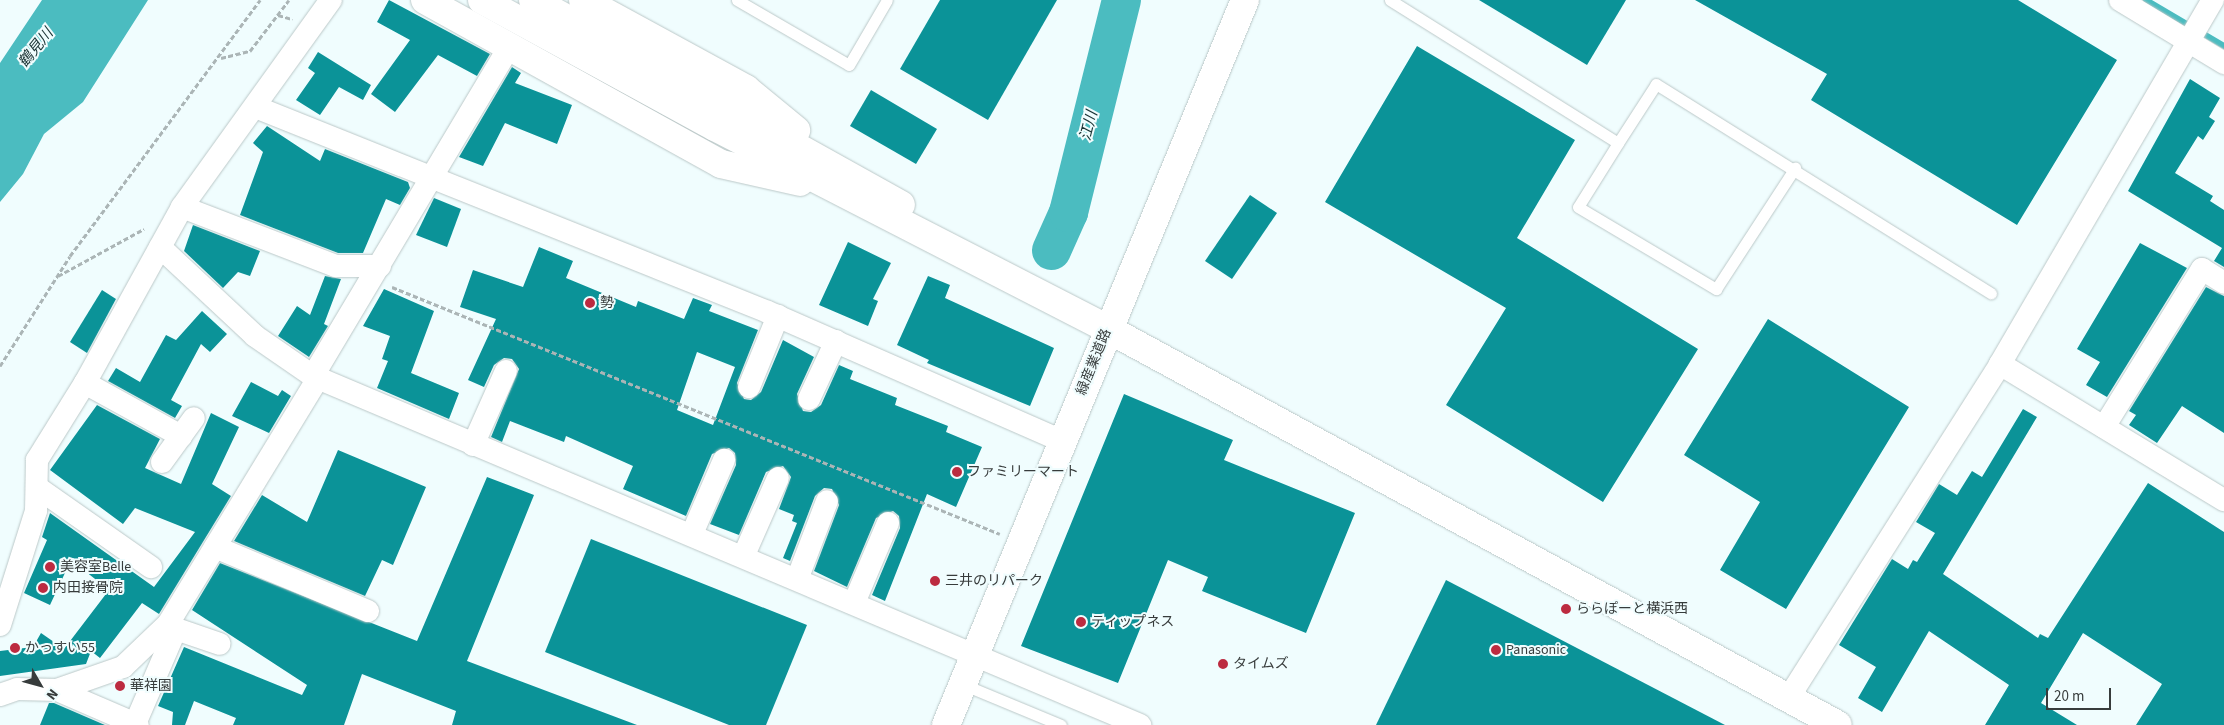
<!DOCTYPE html>
<meta charset="utf-8">
<style>
body{margin:0}
#map{position:relative;width:2224px;height:725px;overflow:hidden;background:#f0fdfe;font-family:"Source Sans 3","Noto Sans JP",sans-serif}
div>[style]{position:absolute}
.water>*{inset:0;background:#4bbcc0}
.stream>*{height:6px;margin:-3px;padding:0 3px;transform-origin:3px;border-radius:3px;background:#4bbcc0}
.river>*{height:39px;margin:-19.5px;padding:0 19.5px;transform-origin:19.5px;border-radius:19.5px;background:#4bbcc0}
.building>*{inset:0;background:#0b9398}
.path>*{height:3px;margin-top:-1.5px;transform-origin:0;background:repeating-linear-gradient(90deg,#abb5b6 0 5px,transparent 0 7.5px)}
.roads{filter:drop-shadow(0 0 1px #bbc8c8) drop-shadow(0 0 1px #bbc8c8)}
.lane>*{height:11px;margin:-5.5px;padding:0 5.5px;transform-origin:5.5px;border-radius:5.5px;background:#fff}
.street>*{height:22px;margin:-11px;padding:0 11px;transform-origin:11px;border-radius:11px;background:#fff}
.secondary>*{height:28px;margin:-14px;padding:0 14px;transform-origin:14px;border-radius:14px;background:#fff}
.dots>*{width:14px;height:14px;translate:-50% -50%;box-sizing:border-box;border:2px solid #f0fdfe;border-radius:50%}
span{translate:-50% -50%;white-space:nowrap;text-align:center;line-height:1.15;-webkit-text-stroke:4px #f0fdfe;paint-order:stroke}
.poi-label{font-size:14px;color:#373c3c}
.left{translate:0 -50%;text-align:left}
.street-label{font-size:14px;color:#373c3c}
.water-label{font-size:15px;color:#1a3334;font-style:italic}
.north{position:absolute;left:15px;top:660px;width:50px;height:50px;-webkit-text-stroke:4px #f0fdfe;paint-order:stroke;rotate:128deg;font-size:14px;font-weight:700;line-height:20px;text-align:center;color:#373c3c}
.north::after{content:'';display:block;margin:auto;width:18px;height:22px;background:#373c3c;clip-path:polygon(50% 0,100% 100%,50% 72%,0 100%)}
.scale{position:absolute;left:2046px;top:688px;width:65px;height:22px;box-sizing:border-box;border:2px solid #373c3c;border-top:0;padding-left:6px;font-size:15px;line-height:18px;white-space:nowrap;color:#373c3c;-webkit-text-stroke:4px #f0fdfe;paint-order:stroke}
</style>
<div id="map">
<div class="water">
<div style="clip-path:polygon(42px 0,148px 0,83px 102px,44px 134px,23px 174px,0 202px,0 63px)"></div>
</div>
<div class="stream">
<div style="left:2146px;top:0;width:91px;rotate:30.5deg"></div>
</div>
<div class="river">
<div style="left:1051px;top:250px;width:42px;rotate:-65.9deg"></div>
<div style="left:1068px;top:212px;width:219px;rotate:-76deg"></div>
</div>
<div class="building">
<div style="clip-path:polygon(389px 0,490px 54px,477px 76px,438px 55px,395px 112px,371px 94px,410px 40px,377px 22px)"></div>
<div style="clip-path:polygon(940px 0,1057px 0,988px 120px,900px 69px)"></div>
<div style="clip-path:polygon(1479px 0,1626px 0,1587px 65px)"></div>
<div style="clip-path:polygon(1695px 0,2018px 0,2117px 60px,2017px 225px,1811px 100px,1827px 74px)"></div>
<div style="clip-path:polygon(1417px 46px,1575px 140px,1517px 238px,1698px 349px,1603px 502px,1446px 405px,1506px 308px,1325px 202px)"></div>
<div style="clip-path:polygon(318px 52px,371px 85px,363px 100px,339px 87px,320px 115px,296px 100px,315px 73px,308px 68px)"></div>
<div style="clip-path:polygon(512px 67px,521px 73px,515px 83px,572px 105px,557px 144px,505px 123px,483px 166px,459px 157px)"></div>
<div style="clip-path:polygon(2190px 79px,2220px 98px,2209px 117px,2215px 121px,2203px 140px,2198px 136px,2175px 173px,2213px 196px,2210px 201px,2224px 210px,2224px 267px,2214px 261px,2222px 248px,2128px 191px)"></div>
<div style="clip-path:polygon(871px 90px,937px 129px,916px 164px,850px 126px)"></div>
<div style="clip-path:polygon(267px 126px,320px 161px,325px 149px,408px 182px,410px 188px,400px 205px,386px 199px,363px 253px,338px 253px,240px 215px,263px 152px,253px 143px)"></div>
<div style="clip-path:polygon(1250px 195px,1277px 213px,1232px 279px,1205px 261px)"></div>
<div style="clip-path:polygon(434px 198px,461px 209px,447px 247px,416px 235px)"></div>
<div style="clip-path:polygon(193px 225px,260px 251px,250px 276px,238px 272px,223px 288px,184px 251px)"></div>
<div style="clip-path:polygon(848px 242px,891px 263px,873px 299px,878px 301px,868px 326px,819px 305px)"></div>
<div style="clip-path:polygon(2140px 243px,2187px 268px,2107px 397px,2086px 385px,2100px 362px,2077px 349px)"></div>
<div style="clip-path:polygon(evenodd,539px 247px,573px 261px,566px 278px,636px 307px,638px 301px,684px 319px,693px 298px,712px 305px,709px 311px,758px 330px,737px 383px,744px 399px,751px 400px,761px 392px,783px 340px,814px 357px,797px 394px,803px 411px,811px 412px,821px 405px,839px 365px,853px 371px,850px 379px,897px 398px,895px 405px,948px 426px,946px 432px,982px 447px,956px 507px,927px 494px,885px 601px,872px 595px,900px 528px,899px 516px,893px 511px,876px 518px,847px 587px,814px 571px,839px 505px,832px 489px,824px 488px,815px 496px,790px 561px,783px 558px,797px 523px,792px 521px,794px 515px,779px 509px,791px 477px,783px 466px,766px 472px,739px 535px,710px 524px,736px 465px,735px 453px,729px 448px,712px 454px,686px 516px,623px 489px,633px 466px,566px 436px,564px 442px,510px 421px,502px 442px,491px 437px,519px 369px,512px 359px,504px 358px,494px 365px,484px 387px,468px 380px,496px 319px,460px 307px,473px 270px,523px 287px,539px 247px,697px 352px,735px 367px,713px 425px,677px 410px,697px 352px)"></div>
<div style="clip-path:polygon(325px 276px,341px 279px,324px 324px,328px 326px,309px 357px,278px 336px,297px 306px,310px 315px)"></div>
<div style="clip-path:polygon(928px 276px,950px 285px,945px 298px,1054px 348px,1030px 406px,927px 363px,929px 360px,897px 345px)"></div>
<div style="clip-path:polygon(2206px 287px,2224px 296px,2224px 433px,2182px 406px,2157px 443px,2129px 425px,2136px 415px,2129px 411px)"></div>
<div style="clip-path:polygon(384px 289px,434px 311px,411px 373px,459px 393px,449px 419px,377px 388px,388px 361px,382px 359px,390px 336px,363px 326px)"></div>
<div style="clip-path:polygon(102px 290px,116px 299px,87px 353px,70px 342px)"></div>
<div style="clip-path:polygon(202px 311px,227px 334px,210px 352px,201px 344px,171px 400px,182px 406px,175px 418px,108px 381px,116px 368px,140px 382px,166px 335px,176px 340px)"></div>
<div style="clip-path:polygon(1768px 319px,1909px 407px,1786px 609px,1720px 570px,1760px 502px,1684px 455px)"></div>
<div style="clip-path:polygon(251px 382px,278px 396px,282px 390px,291px 396px,269px 433px,232px 416px)"></div>
<div style="clip-path:polygon(1124px 394px,1233px 440px,1224px 460px,1355px 513px,1306px 633px,1202px 591px,1208px 577px,1168px 560px,1118px 683px,1021px 646px)"></div>
<div style="clip-path:polygon(97px 405px,160px 439px,145px 468px,181px 484px,211px 413px,239px 427px,212px 484px,231px 496px,159px 614px,142px 603px,100px 658px,91px 651px,86px 664px,0 676px,0 651px,33px 647px,41px 633px,64px 649px,109px 590px,71px 560px,50px 605px,24px 593px,47px 540px,42px 537px,50px 513px,154px 587px,195px 532px,135px 508px,123px 524px,50px 470px)"></div>
<div style="clip-path:polygon(2023px 409px,2037px 417px,1943px 574px,2038px 638px,2040px 634px,2048px 638px,2148px 483px,2224px 532px,2224px 725px,2136px 725px,2162px 684px,2083px 633px,2041px 703px,2077px 725px,1985px 725px,2009px 685px,1929px 631px,1882px 712px,1858px 698px,1876px 667px,1839px 645px,1892px 559px,1908px 569px,1913px 560px,1917px 562px,1935px 533px,1916px 522px,1939px 484px,1957px 495px,1972px 471px,1982px 477px)"></div>
<div style="clip-path:polygon(338px 450px,426px 487px,393px 565px,382px 560px,365px 596px,234px 541px,262px 495px,307px 522px)"></div>
<div style="clip-path:polygon(487px 477px,534px 495px,467px 661px,637px 725px,452px 725px,456px 711px,362px 674px,344px 725px,233px 725px,236px 718px,194px 701px,185px 725px,172px 725px,173px 712px,158px 706px,184px 647px,302px 695px,307px 685px,192px 610px,220px 563px,417px 641px)"></div>
<div style="clip-path:polygon(591px 539px,807px 625px,766px 725px,729px 725px,545px 652px)"></div>
<div style="clip-path:polygon(1446px 580px,1725px 725px,1376px 725px)"></div>
<div style="clip-path:polygon(49px 703px,54px 703px,105px 725px,40px 725px)"></div>
</div>
<div class="path">
<div style="left:278px;top:15px;width:15px;rotate:16deg"></div>
<div style="left:221px;top:58px;width:30px;rotate:-14deg"></div>
<div style="left:250px;top:51px;width:64px;rotate:-52.6deg"></div>
<div style="left:58px;top:276px;width:98px;rotate:-28.7deg"></div>
<div style="left:392px;top:287px;width:656px;rotate:22.11deg"></div>
<div style="left:0;top:366px;width:130px;rotate:-57.5deg"></div>
<div style="left:70px;top:256px;width:319px;rotate:-53.4deg"></div>
</div>
<div class="roads">
<div class="lane">
<div style="left:737px;top:0;width:129px;rotate:30.1deg"></div>
<div style="left:849px;top:65px;width:75px;rotate:-59.7deg"></div>
<div style="left:1390px;top:0;width:269px;rotate:32.1deg"></div>
<div style="left:1618px;top:143px;width:70px;rotate:-57.2deg"></div>
<div style="left:1656px;top:84px;width:395px;rotate:32deg"></div>
<div style="left:1618px;top:143px;width:75px;rotate:122deg"></div>
<div style="left:1578px;top:207px;width:161px;rotate:30.7deg"></div>
<div style="left:1716px;top:289px;width:145px;rotate:-56.9deg"></div>
<div style="left:962px;top:684px;width:107px;rotate:22.5deg"></div>
</div>
<div class="street">
<div style="left:2120px;top:0;width:122px;rotate:31.2deg"></div>
<div style="left:258px;top:108px;width:549px;rotate:21.8deg"></div>
<div style="left:768px;top:312px;width:321px;rotate:23.7deg"></div>
<div style="left:182px;top:207px;width:165px;rotate:21deg"></div>
<div style="left:336px;top:266px;width:44px"></div>
<div style="left:160px;top:247px;width:130px;rotate:43.1deg"></div>
<div style="left:255px;top:336px;width:70px;rotate:34.6deg"></div>
<div style="left:313px;top:376px;width:898px;rotate:22.88deg"></div>
<div style="left:2000px;top:364px;width:262px;rotate:31.3deg"></div>
<div style="left:313px;top:376px;width:383px;rotate:-59.2deg"></div>
<div style="left:85px;top:383px;width:110px;rotate:28.9deg"></div>
<div style="left:749px;top:387px;width:77px;rotate:-67.8deg"></div>
<div style="left:809px;top:399px;width:64px;rotate:-65deg"></div>
<div style="left:2104px;top:427px;width:186px;rotate:-58.2deg"></div>
<div style="left:2202px;top:269px;width:26px;rotate:32deg"></div>
<div style="left:473px;top:445px;width:81px;rotate:-66deg"></div>
<div style="left:162px;top:462px;width:54px;rotate:-54deg"></div>
<div style="left:38px;top:488px;width:138px;rotate:35deg"></div>
<div style="left:692px;top:534px;width:81px;rotate:-66.6deg"></div>
<div style="left:215px;top:547px;width:166px;rotate:22.7deg"></div>
<div style="left:744px;top:555px;width:84px;rotate:-66.2deg"></div>
<div style="left:798px;top:577px;width:81px;rotate:-69.1deg"></div>
<div style="left:854px;top:603px;width:87px;rotate:-67deg"></div>
<div style="left:0;top:625px;width:120px;rotate:-72.5deg"></div>
<div style="left:36px;top:511px;width:51px;rotate:-88.9deg"></div>
<div style="left:37px;top:460px;width:91px;rotate:-58.1deg"></div>
<div style="left:85px;top:383px;width:201px;rotate:-61.1deg"></div>
<div style="left:182px;top:207px;width:255px;rotate:-54.3deg"></div>
<div style="left:176px;top:629px;width:9px;rotate:-148deg"></div>
<div style="left:168px;top:624px;width:288px;rotate:-58.6deg"></div>
<div style="left:57px;top:690px;width:70px;rotate:-19.2deg"></div>
<div style="left:123px;top:667px;width:62px;rotate:-43.7deg"></div>
<div style="left:0;top:695px;width:18px;rotate:-19deg"></div>
<div style="left:17px;top:689px;width:40px;rotate:1.4deg"></div>
<div style="left:57px;top:690px;width:88px;rotate:23.4deg"></div>
<div style="left:1789px;top:697px;width:394px;rotate:-57.6deg"></div>
<div style="left:2000px;top:364px;width:422px;rotate:-59.7deg"></div>
<div style="left:135px;top:724px;width:103px;rotate:-66.7deg"></div>
<div style="left:176px;top:629px;width:46px;rotate:18.8deg"></div>
</div>
<div class="secondary">
<div style="left:425px;top:0;width:338px;rotate:29deg"></div>
<div style="left:721px;top:164px;width:81px;rotate:12.8deg"></div>
<div style="left:482px;top:0;width:265px;rotate:28.6deg"></div>
<div style="left:715px;top:127px;width:442px;rotate:27.2deg"></div>
<div style="left:1108px;top:329px;width:830px;rotate:28.48deg"></div>
<div style="left:533px;top:0;width:421px;rotate:29.1deg"></div>
<div style="left:583px;top:0;width:186px;rotate:28.6deg"></div>
<div style="left:746px;top:89px;width:65px;rotate:39.4deg"></div>
<div style="left:946px;top:725px;width:784px;rotate:-67.59deg"></div>
</div>
</div>
<div class="dots">
<div style="left:590px;top:303px;background:#bc2b40"></div>
<div style="left:957px;top:472px;background:#bc2b40"></div>
<div style="left:50px;top:567px;background:#bc2b40"></div>
<div style="left:935px;top:581px;background:#bc2b40"></div>
<div style="left:43px;top:588px;background:#bc2b40"></div>
<div style="left:1566px;top:609px;background:#bc2b40"></div>
<div style="left:1081px;top:622px;background:#bc2b40"></div>
<div style="left:15px;top:648px;background:#bc2b40"></div>
<div style="left:1496px;top:650px;background:#bc2b40"></div>
<div style="left:1223px;top:664px;background:#bc2b40"></div>
<div style="left:120px;top:686px;background:#bc2b40"></div>
</div>
<div class="poi-label">
<span class="left" style="left:600px;top:303px">勢</span>
<span class="left" style="left:967px;top:472px">ファミリーマート</span>
<span class="left" style="left:60px;top:567px">美容室Belle</span>
<span class="left" style="left:945px;top:581px">三井のリパーク</span>
<span class="left" style="left:53px;top:588px">内田接骨院</span>
<span class="left" style="left:1576px;top:609px">ららぽーと横浜西</span>
<span class="left" style="left:1091px;top:622px">ティップネス</span>
<span class="left" style="left:25px;top:648px">かっすい55</span>
<span class="left" style="left:1506px;top:650px">Panasonic</span>
<span class="left" style="left:1233px;top:664px">タイムズ</span>
<span class="left" style="left:130px;top:686px">華祥園</span>
</div>
<div class="street-label">
<span style="left:1094px;top:362px;rotate:-68deg">緑産業道路</span>
</div>
<div class="water-label">
<span style="left:36px;top:48px;rotate:-51deg">鶴見川</span>
<span style="left:1089px;top:126px;rotate:-76deg">江川</span>
</div>
<div class="north">N</div>
<div class="scale">20 m</div>
</div>
